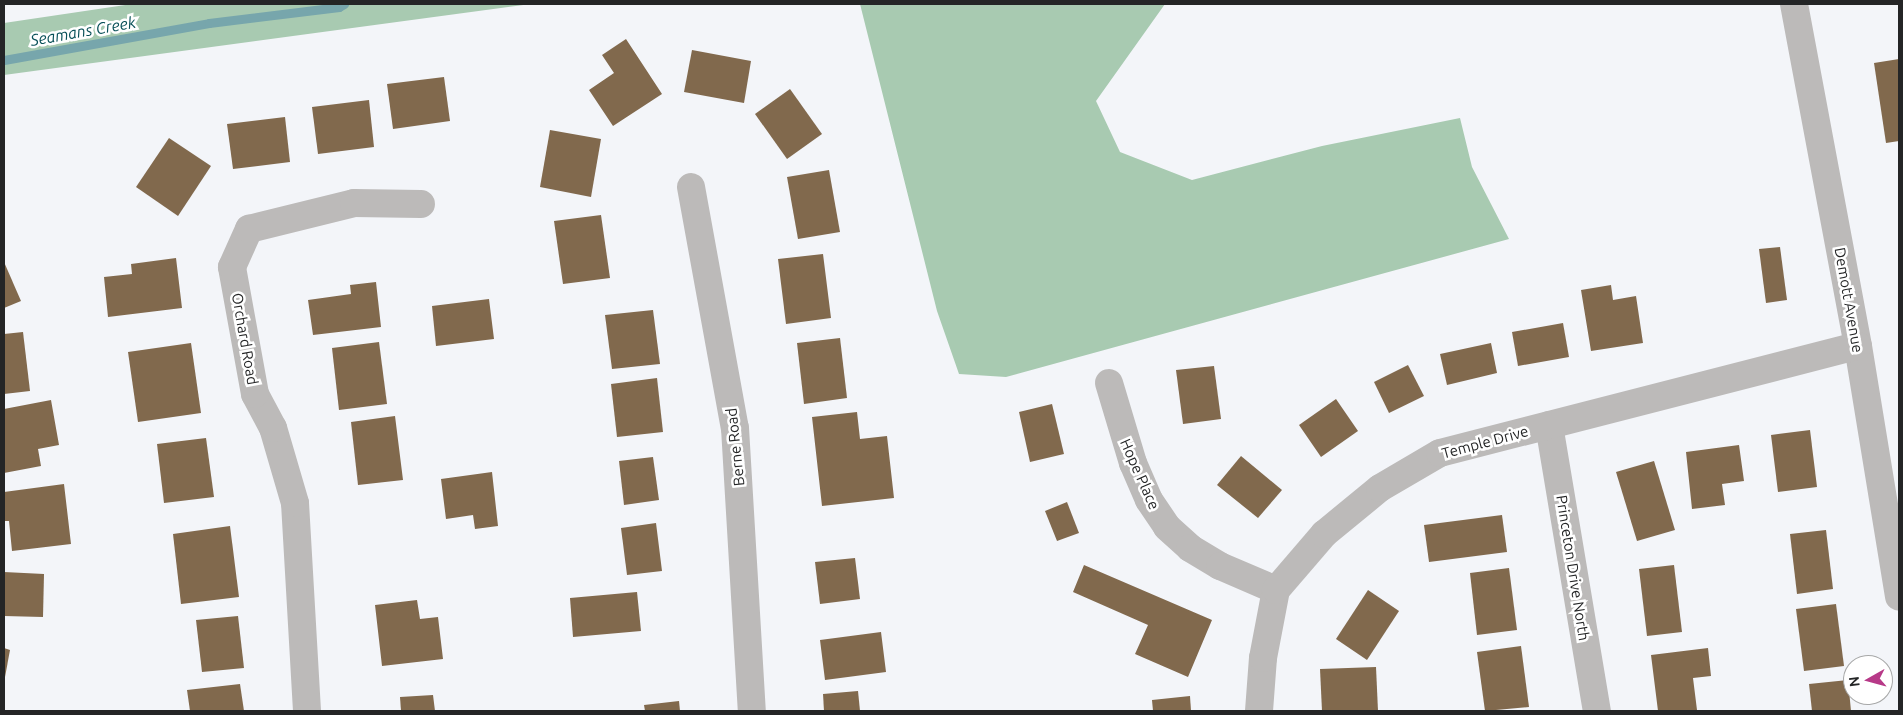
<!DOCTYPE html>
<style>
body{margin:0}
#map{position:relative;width:1903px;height:715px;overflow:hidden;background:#f3f5f9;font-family:Ubuntu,sans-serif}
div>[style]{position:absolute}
.forest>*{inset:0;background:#a8cab1}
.stream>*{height:9px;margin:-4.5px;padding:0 4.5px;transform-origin:4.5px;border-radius:4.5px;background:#77a6ac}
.building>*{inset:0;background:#81694d}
.minor>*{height:28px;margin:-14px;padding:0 14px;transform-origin:14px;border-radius:14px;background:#bcbab9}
span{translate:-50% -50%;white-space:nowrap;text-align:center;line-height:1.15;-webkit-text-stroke:5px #fff;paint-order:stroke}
.street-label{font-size:15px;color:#242526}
.water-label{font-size:16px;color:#085058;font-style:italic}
.frame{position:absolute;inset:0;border:5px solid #242526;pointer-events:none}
.north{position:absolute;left:1843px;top:655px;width:50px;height:50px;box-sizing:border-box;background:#fff;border:1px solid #a7a8a8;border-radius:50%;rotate:263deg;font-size:14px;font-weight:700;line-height:20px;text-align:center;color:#242526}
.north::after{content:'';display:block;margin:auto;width:18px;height:22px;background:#b73988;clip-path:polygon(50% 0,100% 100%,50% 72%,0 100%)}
</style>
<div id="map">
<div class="forest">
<div style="clip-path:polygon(132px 4px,531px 4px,4px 75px,4px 23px)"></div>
<div style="clip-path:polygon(860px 4px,1165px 4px,1096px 101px,1120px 152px,1192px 180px,1322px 146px,1460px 118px,1472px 167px,1509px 239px,1006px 377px,959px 374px,937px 311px)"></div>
</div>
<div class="stream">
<div style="left:4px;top:60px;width:208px;rotate:-10.2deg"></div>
<div style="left:209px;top:23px;width:131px;rotate:-7deg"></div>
<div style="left:339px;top:7px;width:6px;rotate:-31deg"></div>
</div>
<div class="building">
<div style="clip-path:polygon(626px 39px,662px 94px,613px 126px,589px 90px,614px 73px,602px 55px)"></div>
<div style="clip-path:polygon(692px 50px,751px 61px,744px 103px,684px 92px)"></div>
<div style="clip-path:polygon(1899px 59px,1899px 141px,1886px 143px,1874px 63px)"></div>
<div style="clip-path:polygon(444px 77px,450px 121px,393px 129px,387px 84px)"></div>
<div style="clip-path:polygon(790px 89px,822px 134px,787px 159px,755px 114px)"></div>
<div style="clip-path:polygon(369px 100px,374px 147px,318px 154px,312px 107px)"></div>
<div style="clip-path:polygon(285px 117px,290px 162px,233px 169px,227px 124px)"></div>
<div style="clip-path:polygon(550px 130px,601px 139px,591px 197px,540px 187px)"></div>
<div style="clip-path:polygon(169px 138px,211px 166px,178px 216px,136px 187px)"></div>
<div style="clip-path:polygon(829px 170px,840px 232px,798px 239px,787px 177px)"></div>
<div style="clip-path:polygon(601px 215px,610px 278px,563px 284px,554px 221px)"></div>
<div style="clip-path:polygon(1780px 247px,1787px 300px,1766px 303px,1759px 249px)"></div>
<div style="clip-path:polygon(823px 254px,831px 318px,786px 324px,778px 259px)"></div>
<div style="clip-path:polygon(176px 258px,182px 308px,108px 317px,104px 277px,132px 274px,131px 264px)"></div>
<div style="clip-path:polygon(4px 262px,21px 301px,4px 308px)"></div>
<div style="clip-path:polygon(376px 282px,381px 327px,313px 335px,308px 300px,351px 294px,350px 285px)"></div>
<div style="clip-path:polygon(1611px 285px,1613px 300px,1636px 296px,1643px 343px,1591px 351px,1581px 290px)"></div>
<div style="clip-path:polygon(489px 299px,494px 339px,436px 346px,432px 306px)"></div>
<div style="clip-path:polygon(653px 310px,660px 364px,612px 369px,605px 315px)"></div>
<div style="clip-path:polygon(1563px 323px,1569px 357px,1518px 366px,1512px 332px)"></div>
<div style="clip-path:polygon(23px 332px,30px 391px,4px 394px,4px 334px)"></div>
<div style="clip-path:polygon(840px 338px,847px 398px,804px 404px,797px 343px)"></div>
<div style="clip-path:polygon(379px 342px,387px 404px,339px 410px,332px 348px)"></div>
<div style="clip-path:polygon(191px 343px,201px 413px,138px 422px,128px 352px)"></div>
<div style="clip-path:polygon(1491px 343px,1497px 373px,1447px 385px,1440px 354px)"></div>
<div style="clip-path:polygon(1408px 365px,1424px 396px,1389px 413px,1374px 382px)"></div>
<div style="clip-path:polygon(1214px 366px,1221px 419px,1183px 424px,1176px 370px)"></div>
<div style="clip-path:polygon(657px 378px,663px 432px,617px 437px,611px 384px)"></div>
<div style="clip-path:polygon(1336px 399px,1358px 431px,1321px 457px,1299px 425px)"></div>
<div style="clip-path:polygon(51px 400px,59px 445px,38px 449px,41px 466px,4px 473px,4px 409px)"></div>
<div style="clip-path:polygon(1052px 404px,1064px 454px,1030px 462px,1019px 412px)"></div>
<div style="clip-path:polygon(857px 412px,860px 439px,887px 436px,894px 498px,822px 506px,812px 417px)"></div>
<div style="clip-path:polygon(395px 416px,403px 480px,358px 485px,351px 422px)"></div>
<div style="clip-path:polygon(1810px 430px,1817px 487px,1778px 492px,1771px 435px)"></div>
<div style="clip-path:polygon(206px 438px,214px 497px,164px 503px,157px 444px)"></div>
<div style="clip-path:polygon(1739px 445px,1744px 481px,1722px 484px,1725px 505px,1692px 509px,1686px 452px)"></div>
<div style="clip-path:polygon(1241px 456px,1282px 490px,1258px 518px,1217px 485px)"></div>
<div style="clip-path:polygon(653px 457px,659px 500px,624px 505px,619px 461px)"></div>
<div style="clip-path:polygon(1654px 461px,1675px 530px,1637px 541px,1616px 472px)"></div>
<div style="clip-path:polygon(492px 472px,498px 526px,475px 529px,473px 515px,446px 519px,441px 479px)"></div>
<div style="clip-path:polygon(64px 484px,71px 544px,12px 551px,9px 521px,4px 521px,4px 492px)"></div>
<div style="clip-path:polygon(1067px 502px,1079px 533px,1057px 541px,1045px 511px)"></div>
<div style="clip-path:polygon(1502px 515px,1507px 552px,1429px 562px,1424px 525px)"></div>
<div style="clip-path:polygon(656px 523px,662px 571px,627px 575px,621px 528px)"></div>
<div style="clip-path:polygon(230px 526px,239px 597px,181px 604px,173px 534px)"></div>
<div style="clip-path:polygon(1826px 530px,1833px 589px,1797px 594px,1790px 534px)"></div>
<div style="clip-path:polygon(855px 558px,860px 599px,820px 604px,815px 562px)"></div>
<div style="clip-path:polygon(1084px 565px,1212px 620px,1188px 677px,1135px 654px,1148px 625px,1073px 592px)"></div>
<div style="clip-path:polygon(1674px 565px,1682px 632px,1647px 636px,1639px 569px)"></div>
<div style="clip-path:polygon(1509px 568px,1517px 630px,1477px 635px,1470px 573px)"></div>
<div style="clip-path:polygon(4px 572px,44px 574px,43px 617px,4px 616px)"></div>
<div style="clip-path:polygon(1368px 590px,1399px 611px,1367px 660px,1336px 639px)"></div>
<div style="clip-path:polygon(637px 592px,641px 631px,573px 637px,570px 598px)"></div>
<div style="clip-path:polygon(417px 600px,420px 619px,438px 617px,443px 659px,382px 666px,375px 605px)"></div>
<div style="clip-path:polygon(1836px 604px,1844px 666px,1804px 671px,1796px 609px)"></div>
<div style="clip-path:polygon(238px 616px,244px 668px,202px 672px,196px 620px)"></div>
<div style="clip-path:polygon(881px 632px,886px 672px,825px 680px,820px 640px)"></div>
<div style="clip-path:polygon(1521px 646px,1529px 707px,1485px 711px,1477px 652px)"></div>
<div style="clip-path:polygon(4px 648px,10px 650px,5px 677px,4px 677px)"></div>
<div style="clip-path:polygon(1708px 648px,1711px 676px,1693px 678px,1697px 710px,1658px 711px,1651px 655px)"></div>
<div style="clip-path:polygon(1376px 667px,1378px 711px,1322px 711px,1320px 669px)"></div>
<div style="clip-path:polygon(1848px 680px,1851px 711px,1812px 711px,1809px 684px)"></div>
<div style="clip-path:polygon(240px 684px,244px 711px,190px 711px,187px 690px)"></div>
<div style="clip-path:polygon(858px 691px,860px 711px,824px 711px,823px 694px)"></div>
<div style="clip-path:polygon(433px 695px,435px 711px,401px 711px,400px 697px)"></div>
<div style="clip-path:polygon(1190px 696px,1191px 711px,1153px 711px,1152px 700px)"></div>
<div style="clip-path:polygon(679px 701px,680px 711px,645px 711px,644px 705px)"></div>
</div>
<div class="minor">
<div style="left:1794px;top:4px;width:348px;rotate:79.4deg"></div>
<div style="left:1858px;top:346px;width:254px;rotate:80.7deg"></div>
<div style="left:691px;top:187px;width:245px;rotate:79.7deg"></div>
<div style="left:735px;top:428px;width:284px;rotate:86.6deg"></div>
<div style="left:1109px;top:383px;width:84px;rotate:73.3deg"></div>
<div style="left:1133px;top:463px;width:40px;rotate:66.6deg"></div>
<div style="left:1149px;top:500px;width:32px;rotate:56deg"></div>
<div style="left:1167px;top:527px;width:31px;rotate:42deg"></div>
<div style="left:1190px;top:548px;width:35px;rotate:31deg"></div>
<div style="left:1220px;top:566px;width:61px;rotate:23.2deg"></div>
<div style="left:1549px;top:425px;width:290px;rotate:80.5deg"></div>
<div style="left:307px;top:711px;width:208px;rotate:-93.3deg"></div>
<div style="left:295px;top:503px;width:78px;rotate:-106.3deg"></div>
<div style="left:273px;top:428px;width:38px;rotate:-118deg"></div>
<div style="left:255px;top:394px;width:129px;rotate:-100.3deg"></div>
<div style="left:232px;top:267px;width:42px;rotate:-65.9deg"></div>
<div style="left:249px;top:229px;width:108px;rotate:-13.9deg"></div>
<div style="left:354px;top:203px;width:67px;rotate:0.9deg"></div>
<div style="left:1259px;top:711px;width:53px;rotate:-85.7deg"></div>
<div style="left:1263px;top:658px;width:69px;rotate:-79.2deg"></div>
<div style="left:1276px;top:590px;width:74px;rotate:-49.4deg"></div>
<div style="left:1324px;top:534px;width:72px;rotate:-39.4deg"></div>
<div style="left:1380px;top:488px;width:69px;rotate:-30.3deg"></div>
<div style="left:1440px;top:453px;width:431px;rotate:-14.4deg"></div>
</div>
<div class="street-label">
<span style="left:1849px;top:300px;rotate:80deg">Demott Avenue</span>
<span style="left:245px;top:339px;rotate:80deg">Orchard Road</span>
<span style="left:1485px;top:442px;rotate:-15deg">Temple Drive</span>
<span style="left:735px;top:447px;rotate:-96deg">Berne Road</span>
<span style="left:1140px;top:474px;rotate:66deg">Hope Place</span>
<span style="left:1573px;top:568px;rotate:81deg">Princeton Drive North</span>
</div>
<div class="water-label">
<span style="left:83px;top:31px;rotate:-10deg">Seamans Creek</span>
</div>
<div class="frame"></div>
<div class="north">N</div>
</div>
